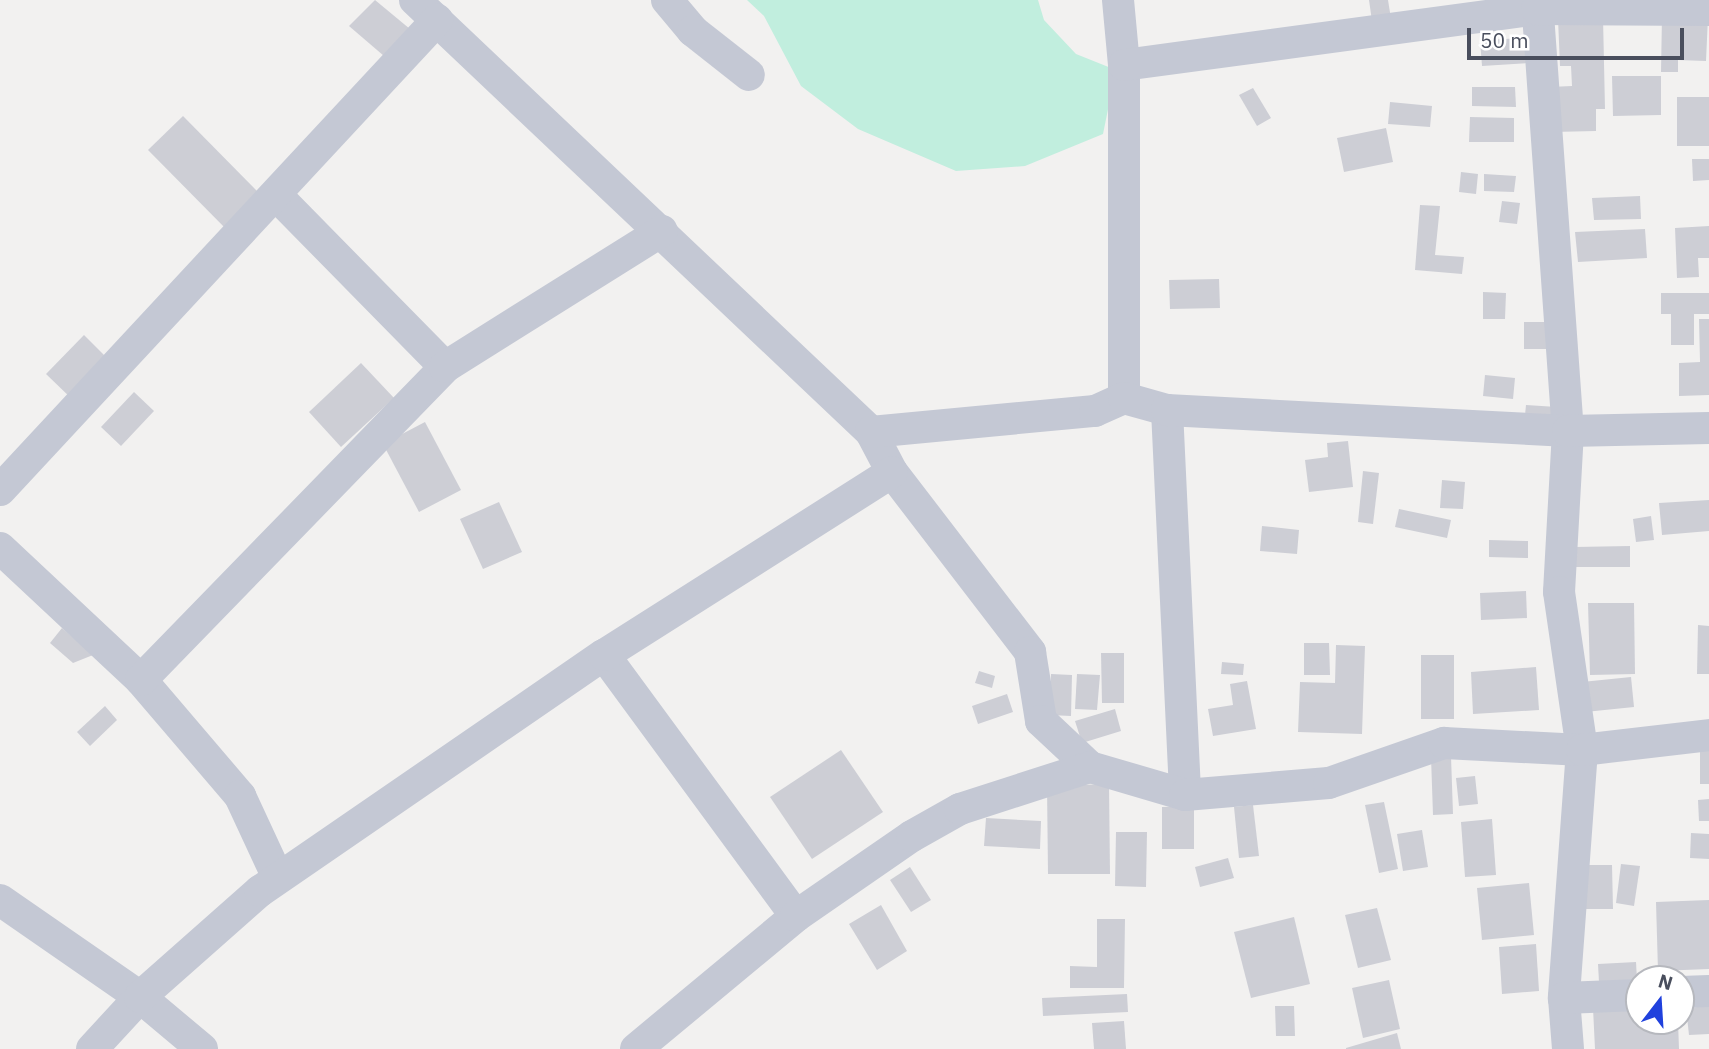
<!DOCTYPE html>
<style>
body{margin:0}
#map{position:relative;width:1709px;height:1049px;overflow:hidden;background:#f2f1f0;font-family:"IBM Plex Sans",sans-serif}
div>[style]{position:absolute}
.green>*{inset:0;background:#c1eede}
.building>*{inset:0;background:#cdced5}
.minor>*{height:32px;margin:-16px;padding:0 16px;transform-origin:16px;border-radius:16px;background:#c4c8d4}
span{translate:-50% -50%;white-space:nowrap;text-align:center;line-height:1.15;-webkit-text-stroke:5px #fff;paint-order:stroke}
.north{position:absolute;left:1625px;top:965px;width:70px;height:70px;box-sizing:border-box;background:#fff;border:2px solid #b6b8be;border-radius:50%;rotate:17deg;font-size:19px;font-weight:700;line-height:28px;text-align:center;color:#494e5d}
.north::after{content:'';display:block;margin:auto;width:24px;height:32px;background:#2041dd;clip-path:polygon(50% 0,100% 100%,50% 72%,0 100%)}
.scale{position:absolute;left:1467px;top:28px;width:217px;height:32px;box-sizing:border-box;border:4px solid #494e5d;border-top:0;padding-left:9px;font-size:21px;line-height:24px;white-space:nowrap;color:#494e5d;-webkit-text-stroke:5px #fff;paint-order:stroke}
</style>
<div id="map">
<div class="green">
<div style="clip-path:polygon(747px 0,1038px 0,1044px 20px,1076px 54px,1116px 70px,1103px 134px,1025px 166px,956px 171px,858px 129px,801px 86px,764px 16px)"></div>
</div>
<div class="building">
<div style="clip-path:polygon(375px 0,416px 34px,391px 62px,349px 26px)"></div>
<div style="clip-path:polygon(1369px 0,1388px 0,1392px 25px,1373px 28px)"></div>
<div style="clip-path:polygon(1662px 15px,1708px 17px,1706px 61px,1678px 60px,1678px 72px,1661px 72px)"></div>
<div style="clip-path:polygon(1603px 17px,1605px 109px,1596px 109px,1596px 131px,1552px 132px,1550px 87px,1572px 86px,1571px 66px,1560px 66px,1558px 19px)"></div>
<div style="clip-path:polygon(1527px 38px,1529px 63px,1482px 66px,1480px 40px)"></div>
<div style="clip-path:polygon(1612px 76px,1661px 76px,1661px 115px,1613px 116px)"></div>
<div style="clip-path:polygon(1472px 87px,1515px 87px,1516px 107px,1472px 106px)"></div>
<div style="clip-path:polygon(1253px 88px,1271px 118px,1257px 126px,1239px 95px)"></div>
<div style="clip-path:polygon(1677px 97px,1709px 97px,1709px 146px,1677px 146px)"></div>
<div style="clip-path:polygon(1390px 102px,1432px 106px,1430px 127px,1388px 124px)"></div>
<div style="clip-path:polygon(183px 116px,263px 197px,229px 232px,148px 150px)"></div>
<div style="clip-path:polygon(1470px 117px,1514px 118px,1514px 142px,1469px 142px)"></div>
<div style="clip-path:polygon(1386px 128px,1393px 162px,1344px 172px,1337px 138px)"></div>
<div style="clip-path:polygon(1692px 159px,1709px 159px,1709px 180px,1693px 181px)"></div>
<div style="clip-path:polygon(1461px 172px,1478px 174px,1476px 194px,1459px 192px)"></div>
<div style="clip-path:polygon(1484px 174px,1516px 176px,1514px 192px,1484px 191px)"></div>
<div style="clip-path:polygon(1640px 196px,1641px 219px,1594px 220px,1592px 198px)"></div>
<div style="clip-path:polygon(1502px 201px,1520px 203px,1517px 224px,1499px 222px)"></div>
<div style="clip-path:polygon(1420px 205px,1440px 206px,1435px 255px,1464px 257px,1462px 274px,1415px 270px)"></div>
<div style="clip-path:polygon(1709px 226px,1709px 258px,1698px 258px,1699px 277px,1677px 278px,1675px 228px)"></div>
<div style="clip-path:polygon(1645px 229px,1647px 258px,1578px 262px,1575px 232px)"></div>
<div style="clip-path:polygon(1219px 279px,1220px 308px,1170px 309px,1169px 280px)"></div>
<div style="clip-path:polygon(1483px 292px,1506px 293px,1505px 319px,1483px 319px)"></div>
<div style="clip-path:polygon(1661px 293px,1709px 293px,1709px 314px,1694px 314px,1694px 345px,1671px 345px,1671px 314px,1661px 314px)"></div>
<div style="clip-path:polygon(1699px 319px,1709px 319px,1709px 395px,1679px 396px,1679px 363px,1700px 362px)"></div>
<div style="clip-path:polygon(1524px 322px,1547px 322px,1546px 349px,1524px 349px)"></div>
<div style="clip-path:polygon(84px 335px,112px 363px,74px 401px,46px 374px)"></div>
<div style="clip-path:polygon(361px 363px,394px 398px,341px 447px,309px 412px)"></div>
<div style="clip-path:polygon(1485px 375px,1515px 378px,1513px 399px,1483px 396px)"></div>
<div style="clip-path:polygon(134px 392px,154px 411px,121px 446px,101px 427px)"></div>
<div style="clip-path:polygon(1526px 405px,1557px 407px,1554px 428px,1524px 425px)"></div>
<div style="clip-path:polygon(425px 422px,461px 490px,419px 512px,383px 444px)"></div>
<div style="clip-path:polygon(1348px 441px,1353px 487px,1309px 492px,1305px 460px,1328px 457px,1327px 443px)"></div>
<div style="clip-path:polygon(1363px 471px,1379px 473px,1373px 524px,1358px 522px)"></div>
<div style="clip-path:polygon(1442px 480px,1465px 482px,1463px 509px,1440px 508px)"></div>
<div style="clip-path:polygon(1709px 500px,1709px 531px,1662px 535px,1659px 503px)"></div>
<div style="clip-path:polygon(499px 502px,522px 552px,483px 569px,460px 519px)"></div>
<div style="clip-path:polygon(1399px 509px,1451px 520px,1447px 538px,1395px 527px)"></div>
<div style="clip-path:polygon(1651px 516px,1654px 540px,1636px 542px,1633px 519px)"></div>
<div style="clip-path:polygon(1262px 526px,1299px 530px,1297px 554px,1260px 551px)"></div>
<div style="clip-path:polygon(1489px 540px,1528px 541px,1528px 558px,1489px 557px)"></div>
<div style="clip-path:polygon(1630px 546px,1630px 567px,1575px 567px,1575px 547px)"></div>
<div style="clip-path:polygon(1526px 591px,1527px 618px,1481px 620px,1480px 593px)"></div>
<div style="clip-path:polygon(1588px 603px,1634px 603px,1635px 674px,1590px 675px)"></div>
<div style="clip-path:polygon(1698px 625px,1709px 626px,1709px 674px,1697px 674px)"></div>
<div style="clip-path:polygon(62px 628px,93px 655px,73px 663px,50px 643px)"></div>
<div style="clip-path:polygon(1304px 643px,1329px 643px,1330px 675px,1304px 675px)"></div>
<div style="clip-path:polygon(1336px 645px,1365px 646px,1362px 734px,1298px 732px,1300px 682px,1335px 683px)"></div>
<div style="clip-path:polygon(1101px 653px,1124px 653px,1124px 703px,1102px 703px)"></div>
<div style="clip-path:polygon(1421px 655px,1454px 655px,1454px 719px,1421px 719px)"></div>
<div style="clip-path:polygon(1222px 662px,1244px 664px,1243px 675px,1221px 674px)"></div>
<div style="clip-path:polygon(1536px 667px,1539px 710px,1473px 714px,1471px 672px)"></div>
<div style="clip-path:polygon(979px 671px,995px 676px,992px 688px,975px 683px)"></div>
<div style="clip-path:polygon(1051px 674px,1072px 675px,1071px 716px,1050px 715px)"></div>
<div style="clip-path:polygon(1077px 674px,1100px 675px,1097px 710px,1075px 709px)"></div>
<div style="clip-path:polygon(1631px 677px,1634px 707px,1585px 712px,1582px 682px)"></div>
<div style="clip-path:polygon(1247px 681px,1256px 729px,1213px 736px,1208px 709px,1233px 705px,1230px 684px)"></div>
<div style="clip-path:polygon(1007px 694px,1013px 712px,978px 724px,972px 706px)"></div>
<div style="clip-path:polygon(105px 706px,117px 720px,90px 746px,77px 732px)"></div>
<div style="clip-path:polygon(1115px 709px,1121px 731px,1082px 743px,1075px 721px)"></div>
<div style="clip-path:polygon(1700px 738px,1709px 738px,1709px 784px,1700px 784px)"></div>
<div style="clip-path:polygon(841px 750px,883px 812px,812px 859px,770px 797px)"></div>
<div style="clip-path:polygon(1451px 756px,1453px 814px,1433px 815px,1431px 757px)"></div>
<div style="clip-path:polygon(1475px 776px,1478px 804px,1459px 806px,1456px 778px)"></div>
<div style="clip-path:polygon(1109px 784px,1110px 874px,1048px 874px,1047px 786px)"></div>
<div style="clip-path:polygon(1709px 799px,1709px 821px,1699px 821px,1698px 800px)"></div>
<div style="clip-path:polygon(1384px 802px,1398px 869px,1379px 873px,1365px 805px)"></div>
<div style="clip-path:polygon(1253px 805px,1259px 856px,1239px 858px,1234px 807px)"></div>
<div style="clip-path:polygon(1194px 806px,1194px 849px,1162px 849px,1162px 807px)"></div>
<div style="clip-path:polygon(986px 818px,1041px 821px,1040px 849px,984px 846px)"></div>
<div style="clip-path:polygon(1492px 819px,1496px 875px,1465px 877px,1461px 822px)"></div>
<div style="clip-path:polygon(1422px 830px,1428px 867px,1403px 871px,1397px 834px)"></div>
<div style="clip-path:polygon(1116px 832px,1147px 832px,1146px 887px,1115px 886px)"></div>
<div style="clip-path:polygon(1691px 833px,1709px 834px,1709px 859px,1690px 858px)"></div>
<div style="clip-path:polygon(1228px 858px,1234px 878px,1200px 887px,1195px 867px)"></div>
<div style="clip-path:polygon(1621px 864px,1640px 866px,1634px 906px,1616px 903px)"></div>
<div style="clip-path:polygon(1577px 865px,1612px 865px,1613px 909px,1578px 909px)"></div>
<div style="clip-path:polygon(910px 867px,931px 900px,911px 912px,890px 880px)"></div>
<div style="clip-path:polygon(1529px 883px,1534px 935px,1482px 940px,1477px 888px)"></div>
<div style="clip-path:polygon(1709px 900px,1709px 969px,1658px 971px,1656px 902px)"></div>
<div style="clip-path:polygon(881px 905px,907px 951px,877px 970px,849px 924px)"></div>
<div style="clip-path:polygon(1377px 908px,1391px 960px,1358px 968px,1345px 915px)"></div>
<div style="clip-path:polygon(1294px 917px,1310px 984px,1251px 998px,1234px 932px)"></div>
<div style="clip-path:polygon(1097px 919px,1125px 919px,1124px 988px,1070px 988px,1070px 966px,1097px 967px)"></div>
<div style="clip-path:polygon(1536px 944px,1539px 991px,1502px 994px,1499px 947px)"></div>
<div style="clip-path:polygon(1636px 962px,1637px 980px,1599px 982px,1598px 964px)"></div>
<div style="clip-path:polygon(1389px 980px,1400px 1029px,1363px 1038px,1352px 988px)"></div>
<div style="clip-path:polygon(1127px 994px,1128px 1012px,1043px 1016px,1042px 998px)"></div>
<div style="clip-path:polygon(1639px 1005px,1639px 1021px,1678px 1021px,1679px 1049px,1595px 1049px,1593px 1008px)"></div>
<div style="clip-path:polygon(1275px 1006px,1294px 1006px,1295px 1036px,1276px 1036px)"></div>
<div style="clip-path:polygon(1709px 1006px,1709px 1034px,1689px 1035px,1686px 1008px)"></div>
<div style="clip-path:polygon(1124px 1021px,1126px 1049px,1094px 1049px,1092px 1023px)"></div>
<div style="clip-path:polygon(1397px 1033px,1401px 1049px,1346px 1049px,1346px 1048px)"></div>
</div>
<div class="minor">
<div style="left:415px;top:0;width:628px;rotate:43.45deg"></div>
<div style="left:871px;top:432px;width:45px;rotate:62.3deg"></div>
<div style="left:892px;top:472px;width:227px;rotate:52.5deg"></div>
<div style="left:1030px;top:652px;width:70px;rotate:80.9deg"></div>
<div style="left:1041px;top:721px;width:67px;rotate:43.2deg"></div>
<div style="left:667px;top:0;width:40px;rotate:50deg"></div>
<div style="left:693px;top:31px;width:71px;rotate:38.2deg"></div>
<div style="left:1118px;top:0;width:65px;rotate:84.7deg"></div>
<div style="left:1124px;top:65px;width:333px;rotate:90deg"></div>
<div style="left:1537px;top:0;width:432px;rotate:85.9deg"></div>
<div style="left:1568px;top:431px;width:161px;rotate:93.2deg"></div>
<div style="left:1559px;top:592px;width:160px;rotate:81.7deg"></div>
<div style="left:1582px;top:750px;width:249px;rotate:94.2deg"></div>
<div style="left:1564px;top:998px;width:51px;rotate:85.5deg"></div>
<div style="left:1124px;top:65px;width:417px;rotate:-7.7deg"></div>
<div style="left:1537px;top:9px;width:172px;rotate:0.3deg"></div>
<div style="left:278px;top:197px;width:238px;rotate:45.5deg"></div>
<div style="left:1167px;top:410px;width:385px;rotate:87.3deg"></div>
<div style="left:871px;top:432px;width:225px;rotate:-5.4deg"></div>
<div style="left:1095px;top:411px;width:32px;rotate:-24deg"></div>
<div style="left:1124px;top:398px;width:45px;rotate:15.6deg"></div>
<div style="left:1167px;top:410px;width:402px;rotate:3deg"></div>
<div style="left:1568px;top:431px;width:141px;rotate:-1.2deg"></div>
<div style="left:0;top:490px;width:642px;rotate:-47.08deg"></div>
<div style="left:0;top:548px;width:193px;rotate:43.1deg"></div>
<div style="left:141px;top:680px;width:153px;rotate:49.5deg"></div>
<div style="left:240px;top:796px;width:90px;rotate:65.1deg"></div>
<div style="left:604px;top:655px;width:324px;rotate:53.7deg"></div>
<div style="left:141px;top:680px;width:436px;rotate:-45.8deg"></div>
<div style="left:445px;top:367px;width:256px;rotate:-32.1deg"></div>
<div style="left:0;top:900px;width:170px;rotate:34.7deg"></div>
<div style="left:140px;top:997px;width:81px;rotate:40deg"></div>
<div style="left:1681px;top:992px;width:28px;rotate:-2deg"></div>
<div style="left:1564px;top:998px;width:75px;rotate:-2.3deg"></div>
<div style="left:92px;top:1049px;width:71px;rotate:-47.3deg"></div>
<div style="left:140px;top:997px;width:160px;rotate:-41.5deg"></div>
<div style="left:260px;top:891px;width:417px;rotate:-34.5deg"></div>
<div style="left:604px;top:655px;width:341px;rotate:-32.4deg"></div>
<div style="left:636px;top:1049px;width:208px;rotate:-39.7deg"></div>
<div style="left:796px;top:916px;width:141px;rotate:-34.6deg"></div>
<div style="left:912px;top:836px;width:55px;rotate:-29.4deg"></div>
<div style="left:960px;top:809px;width:137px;rotate:-17.9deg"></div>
<div style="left:1090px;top:767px;width:99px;rotate:16.4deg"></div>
<div style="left:1185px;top:795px;width:144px;rotate:-4.8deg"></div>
<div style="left:1329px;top:783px;width:122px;rotate:-19.2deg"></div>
<div style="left:1444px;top:743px;width:138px;rotate:2.9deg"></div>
<div style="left:1582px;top:750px;width:128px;rotate:-6.7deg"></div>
</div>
<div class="north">N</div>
<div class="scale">50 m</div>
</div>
